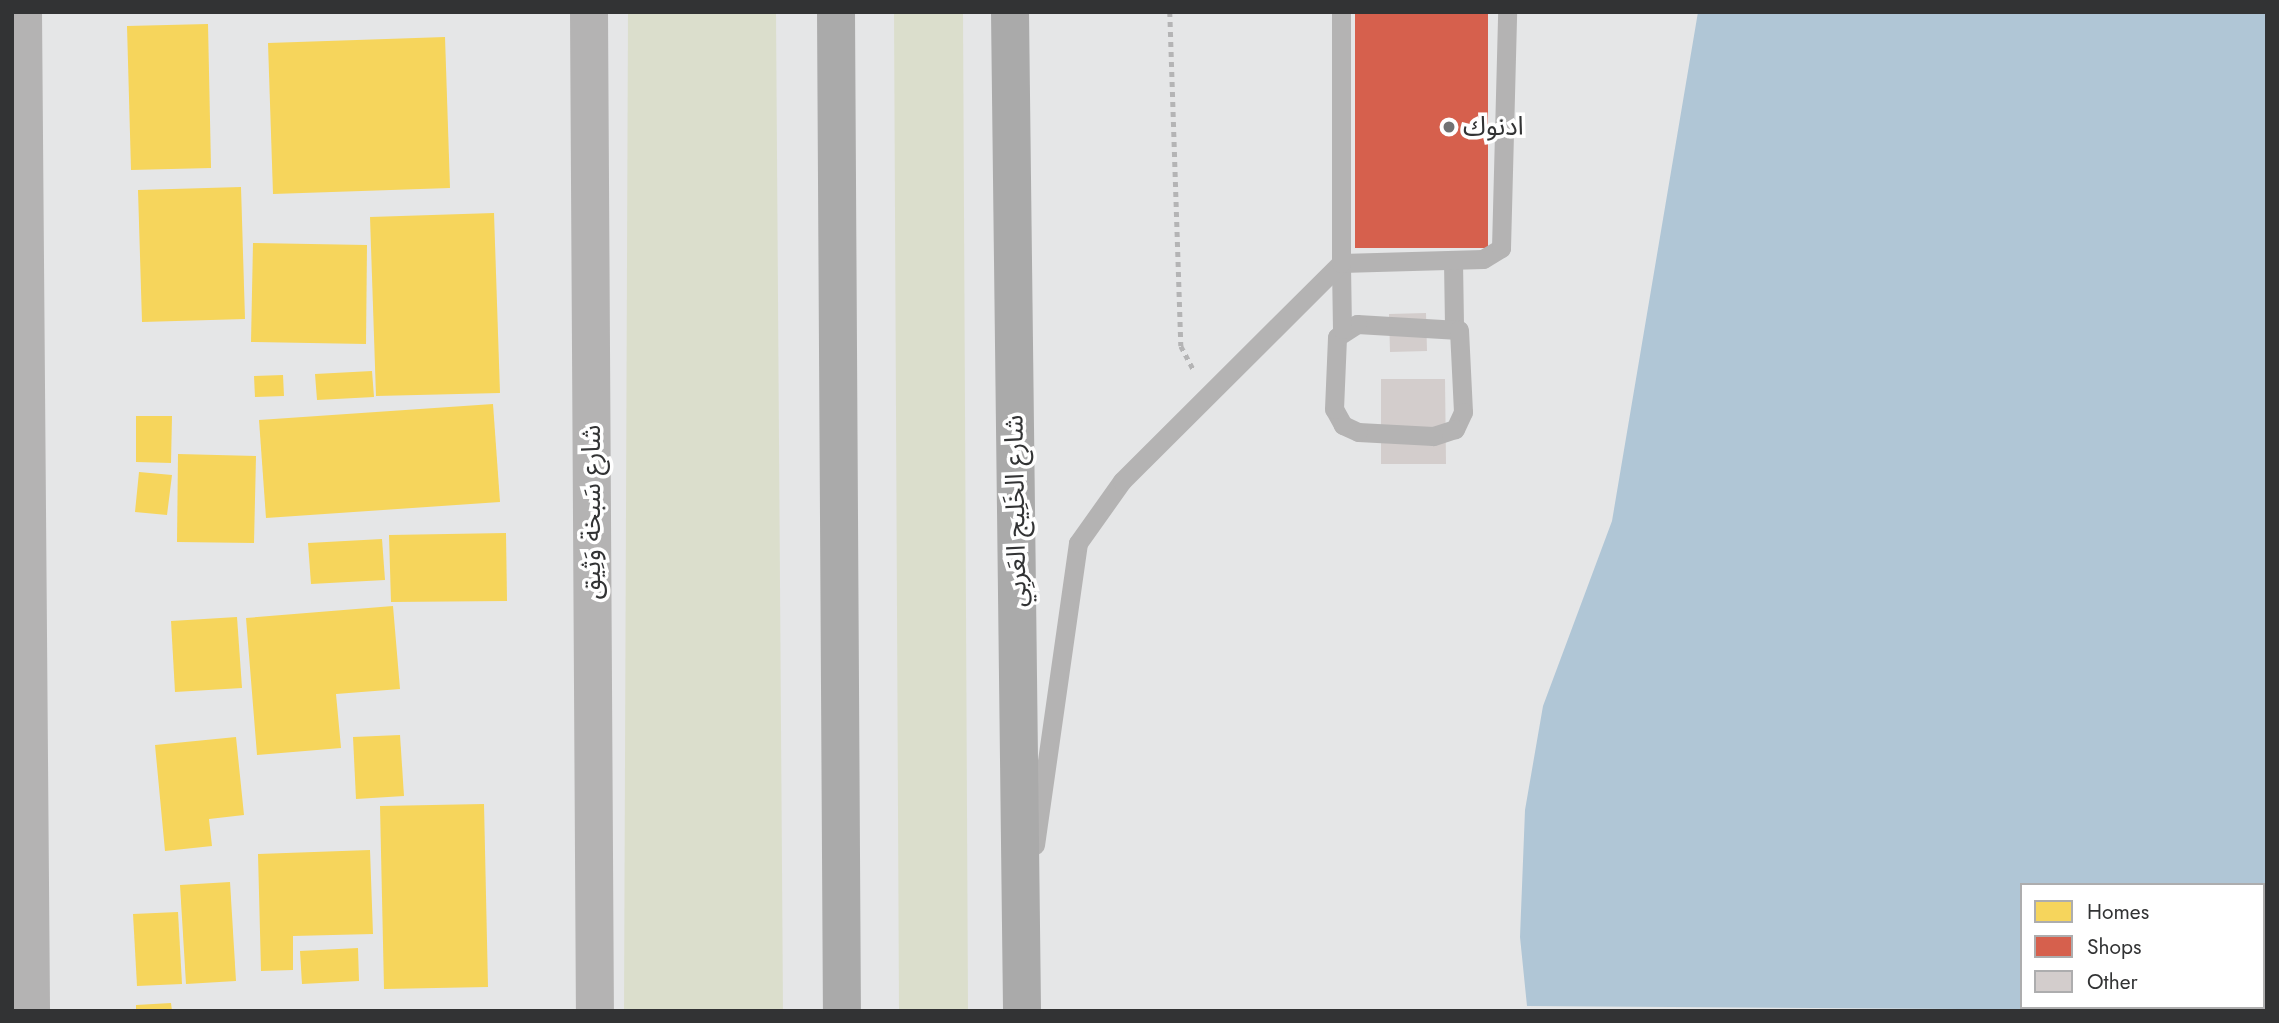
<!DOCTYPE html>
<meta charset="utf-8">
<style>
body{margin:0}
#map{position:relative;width:2279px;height:1023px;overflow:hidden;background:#e5e6e7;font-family:Jost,"Noto Sans Arabic",sans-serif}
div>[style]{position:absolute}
.green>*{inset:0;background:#dbdecc}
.water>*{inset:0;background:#b0c6d6}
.homes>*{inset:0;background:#f6d55c}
.shops>*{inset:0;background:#d6604d}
.building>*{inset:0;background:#d3cdcc}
.path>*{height:4.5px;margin-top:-2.25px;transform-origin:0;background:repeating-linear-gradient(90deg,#b4b4b5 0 5px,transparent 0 10px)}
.service>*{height:19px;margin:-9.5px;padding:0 9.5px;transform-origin:9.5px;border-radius:9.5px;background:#b4b3b3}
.minor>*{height:38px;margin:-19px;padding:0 19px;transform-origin:19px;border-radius:19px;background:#b4b3b3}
.trunk>*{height:38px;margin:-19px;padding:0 19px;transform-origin:19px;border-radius:19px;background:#aaa}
.dots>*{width:19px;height:19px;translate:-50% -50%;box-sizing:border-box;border:4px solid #fff;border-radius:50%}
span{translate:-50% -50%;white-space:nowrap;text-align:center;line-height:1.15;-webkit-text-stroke:7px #fff;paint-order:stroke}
.poi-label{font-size:26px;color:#323334}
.left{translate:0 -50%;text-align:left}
.street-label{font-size:26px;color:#323334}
.frame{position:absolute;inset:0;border:14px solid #323334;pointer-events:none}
.legend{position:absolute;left:2020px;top:883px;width:245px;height:126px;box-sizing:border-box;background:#fff;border:2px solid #adadae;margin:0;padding:9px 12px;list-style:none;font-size:21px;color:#323334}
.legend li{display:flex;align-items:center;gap:14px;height:35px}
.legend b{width:35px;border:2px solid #adadae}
</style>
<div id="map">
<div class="green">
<div style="clip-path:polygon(628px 12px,776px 12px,783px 1011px,624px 1011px)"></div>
<div style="clip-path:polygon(894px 12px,963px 12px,968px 1011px,899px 1011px)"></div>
</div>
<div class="water">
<div style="clip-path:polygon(evenodd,1698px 12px,2267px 12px,2267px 1011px,1527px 1006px,1520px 937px,1525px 810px,1543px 706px,1612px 521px,1698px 12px,2022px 885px,2263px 885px,2263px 1007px,2022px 1007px,2022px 885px)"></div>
</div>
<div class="homes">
<div style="clip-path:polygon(208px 24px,211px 168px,131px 170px,127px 26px)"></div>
<div style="clip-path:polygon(445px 37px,450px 188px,273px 194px,268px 43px)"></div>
<div style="clip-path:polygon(241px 187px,245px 319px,142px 322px,138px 190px)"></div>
<div style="clip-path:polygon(494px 213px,500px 393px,376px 396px,370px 217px)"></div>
<div style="clip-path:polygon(253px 243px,367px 245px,366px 344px,251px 342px)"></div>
<div style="clip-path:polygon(372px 371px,374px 397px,317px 400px,315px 374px)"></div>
<div style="clip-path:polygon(283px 375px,284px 396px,255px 397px,254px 376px)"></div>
<div style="clip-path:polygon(493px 404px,500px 502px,266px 518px,259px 420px)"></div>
<div style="clip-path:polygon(136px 416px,172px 416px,171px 463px,136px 462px)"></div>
<div style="clip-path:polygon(178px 454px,256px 456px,254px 543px,177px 542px)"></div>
<div style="clip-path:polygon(139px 472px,172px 475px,167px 515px,135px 512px)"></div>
<div style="clip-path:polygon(506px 533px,507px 601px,391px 602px,389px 535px)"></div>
<div style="clip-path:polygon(382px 539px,385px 580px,311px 584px,308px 543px)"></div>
<div style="clip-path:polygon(393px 606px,400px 689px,336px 694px,341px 748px,257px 755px,246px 618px)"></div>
<div style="clip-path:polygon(237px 617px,242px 688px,175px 692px,171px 621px)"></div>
<div style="clip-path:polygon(400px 735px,404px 796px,356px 799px,353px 737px)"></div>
<div style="clip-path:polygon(236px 737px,244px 815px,209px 819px,212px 846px,165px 851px,155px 745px)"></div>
<div style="clip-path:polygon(484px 804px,488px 987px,384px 989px,380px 806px)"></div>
<div style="clip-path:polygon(370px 850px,373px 934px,293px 936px,293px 970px,261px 971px,258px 854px)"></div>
<div style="clip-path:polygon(230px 882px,236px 981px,186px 984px,180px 885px)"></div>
<div style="clip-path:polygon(178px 912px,182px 984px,137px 986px,133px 914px)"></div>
<div style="clip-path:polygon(358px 948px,359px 981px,302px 984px,300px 951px)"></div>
<div style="clip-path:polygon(171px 1003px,172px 1011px,136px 1011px,136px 1005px)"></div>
</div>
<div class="shops">
<div style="clip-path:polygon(1355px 12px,1488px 12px,1488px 248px,1355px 248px)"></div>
</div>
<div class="building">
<div style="clip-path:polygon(1426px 313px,1427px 351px,1390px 352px,1389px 314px)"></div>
<div style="clip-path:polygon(1381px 379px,1445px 379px,1446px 464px,1381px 464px)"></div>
</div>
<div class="path">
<div style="left:1170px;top:12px;width:334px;rotate:88.1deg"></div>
<div style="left:1181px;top:346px;width:26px;rotate:62deg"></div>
</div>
<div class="service">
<div style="left:1453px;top:261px;width:66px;rotate:89.1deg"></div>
<div style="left:1357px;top:324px;width:102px;rotate:3.4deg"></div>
<div style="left:1459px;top:330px;width:82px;rotate:87.2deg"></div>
<div style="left:1463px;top:412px;width:19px;rotate:115deg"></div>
<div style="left:1455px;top:429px;width:23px;rotate:162deg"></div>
<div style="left:1433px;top:436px;width:75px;rotate:-176.9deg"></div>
<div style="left:1358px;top:432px;width:17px;rotate:-155deg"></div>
<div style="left:1343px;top:425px;width:18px;rotate:-119deg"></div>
<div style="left:1334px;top:409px;width:72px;rotate:-87.6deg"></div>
<div style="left:1337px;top:337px;width:24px;rotate:-33deg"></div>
<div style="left:1342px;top:329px;width:66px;rotate:-90.9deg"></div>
<div style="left:1341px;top:263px;width:142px;rotate:-1.6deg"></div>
<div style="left:1483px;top:259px;width:21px;rotate:-31deg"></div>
<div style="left:1501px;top:248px;width:236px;rotate:-88.5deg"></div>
<div style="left:1035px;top:845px;width:305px;rotate:-81.9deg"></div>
<div style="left:1078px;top:543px;width:76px;rotate:-54.6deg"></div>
<div style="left:1122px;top:481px;width:309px;rotate:-44.9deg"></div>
<div style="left:1341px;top:263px;width:251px;rotate:-90deg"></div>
</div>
<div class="minor">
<div style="left:23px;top:12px;width:999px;rotate:89.54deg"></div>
<div style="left:589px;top:12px;width:999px;rotate:89.66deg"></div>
</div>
<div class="trunk">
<div style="left:836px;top:12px;width:999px;rotate:89.66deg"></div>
<div style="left:1010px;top:12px;width:999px;rotate:89.31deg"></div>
</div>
<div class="dots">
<div style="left:1449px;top:127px;background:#717273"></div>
</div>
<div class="poi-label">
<span class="left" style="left:1463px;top:127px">ادنوك</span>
</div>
<div class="street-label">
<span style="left:1016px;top:511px;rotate:-91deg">شارع الخَلِيج العَربِي</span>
<span style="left:592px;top:512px;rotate:-90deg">شارع سَبخة وَثِيق</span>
</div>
<div class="frame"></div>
<ul class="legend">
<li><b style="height:19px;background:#f6d55c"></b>Homes</li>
<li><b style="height:19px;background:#d6604d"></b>Shops</li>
<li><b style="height:19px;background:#d3cdcc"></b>Other</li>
</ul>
</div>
